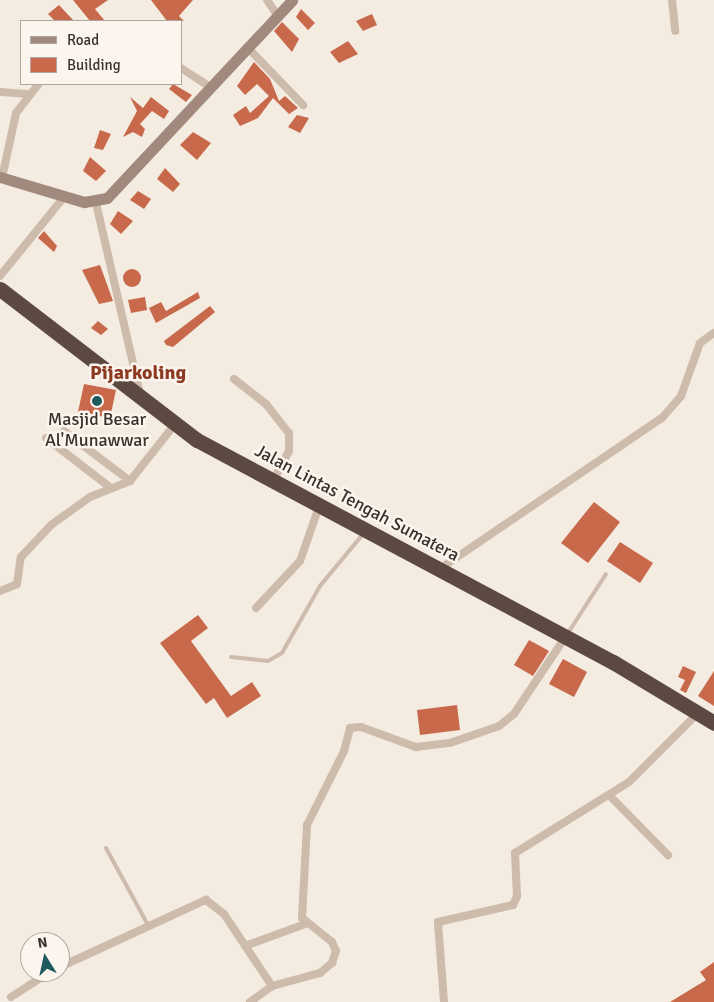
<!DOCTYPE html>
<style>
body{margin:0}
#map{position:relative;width:714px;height:1002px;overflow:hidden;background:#f4ebe1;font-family:Signika,sans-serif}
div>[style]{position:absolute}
.building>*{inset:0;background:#c8694b}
.round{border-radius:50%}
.lane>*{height:4px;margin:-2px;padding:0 2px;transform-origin:2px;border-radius:2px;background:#cdbbac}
.street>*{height:8px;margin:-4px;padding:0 4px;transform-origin:4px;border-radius:4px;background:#cdbbac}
.secondary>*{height:11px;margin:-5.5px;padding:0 5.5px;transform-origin:5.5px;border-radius:5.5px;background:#a18a7d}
.highway>*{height:15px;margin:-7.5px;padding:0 7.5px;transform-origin:7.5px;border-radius:7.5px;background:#5c4a42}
.dots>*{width:14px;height:14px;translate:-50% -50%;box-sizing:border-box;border:2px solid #fbf5ee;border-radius:50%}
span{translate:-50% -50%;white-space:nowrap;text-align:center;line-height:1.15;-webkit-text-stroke:5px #fbf5ee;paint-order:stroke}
.poi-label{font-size:18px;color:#3b302b}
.street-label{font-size:18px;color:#3b302b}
.quarter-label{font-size:20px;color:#8c3b22;font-weight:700}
.legend{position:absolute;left:20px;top:20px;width:162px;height:65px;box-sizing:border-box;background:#fbf5ee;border:1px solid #aea6a0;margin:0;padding:6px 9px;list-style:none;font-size:15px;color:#3b302b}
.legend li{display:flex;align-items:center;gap:10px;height:25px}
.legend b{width:25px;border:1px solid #aea6a0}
.north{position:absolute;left:20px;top:932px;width:50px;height:50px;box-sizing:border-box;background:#fbf5ee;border:1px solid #aea6a0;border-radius:50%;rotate:350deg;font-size:14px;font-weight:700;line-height:20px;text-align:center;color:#3b302b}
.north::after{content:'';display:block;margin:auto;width:18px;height:22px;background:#1f5a5e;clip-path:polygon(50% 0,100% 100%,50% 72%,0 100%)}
</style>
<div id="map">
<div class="building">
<div style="clip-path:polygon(73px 0,108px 0,95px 9px,105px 21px,90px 21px)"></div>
<div style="clip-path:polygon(151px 0,193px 0,179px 16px,184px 21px,167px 21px)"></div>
<div style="clip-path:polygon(59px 5px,74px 21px,55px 21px,48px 14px)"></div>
<div style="clip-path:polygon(301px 9px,315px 23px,308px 30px,296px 17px)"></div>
<div style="clip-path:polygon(372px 14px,377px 25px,363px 31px,356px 21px)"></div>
<div style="clip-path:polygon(282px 22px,299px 39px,292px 52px,274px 31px)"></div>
<div style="clip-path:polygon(348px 41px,358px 54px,339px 63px,330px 52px)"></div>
<div style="clip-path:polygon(254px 62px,270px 79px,279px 101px,285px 96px,298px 108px,289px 114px,273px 98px,258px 118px,240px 126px,233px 115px,246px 106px,250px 113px,269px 96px,257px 84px,245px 95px,237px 86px)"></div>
<div style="clip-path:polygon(173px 84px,192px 95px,186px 102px,169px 89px)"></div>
<div style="clip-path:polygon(130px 97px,143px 108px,151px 97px,169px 111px,164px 119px,152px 111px,140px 124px,145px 129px,142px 137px,133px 132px,123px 137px,137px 111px)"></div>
<div style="clip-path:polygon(297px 115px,309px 118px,300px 133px,288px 127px)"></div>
<div style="clip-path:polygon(100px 130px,111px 134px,103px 150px,94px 148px)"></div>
<div style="clip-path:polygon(193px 132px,211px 143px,197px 160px,180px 145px)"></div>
<div style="clip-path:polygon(90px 157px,106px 171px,96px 181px,83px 171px)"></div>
<div style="clip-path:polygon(165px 168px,180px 184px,173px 192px,157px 179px)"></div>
<div style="clip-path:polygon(138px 191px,151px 199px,144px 209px,130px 200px)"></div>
<div style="clip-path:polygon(118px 211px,133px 221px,121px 234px,110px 224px)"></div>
<div style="clip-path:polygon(44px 231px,57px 246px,54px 252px,38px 238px)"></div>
<div style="clip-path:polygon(100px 265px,113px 301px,99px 304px,82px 270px)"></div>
<div class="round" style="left:123px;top:269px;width:18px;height:18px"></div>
<div style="clip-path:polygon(198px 292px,200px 298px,156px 323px,149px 308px,161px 302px,166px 311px)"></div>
<div style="clip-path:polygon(145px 297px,147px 310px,131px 313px,128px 300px)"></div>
<div style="clip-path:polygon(210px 306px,215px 312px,173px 347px,166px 345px,164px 341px)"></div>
<div style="clip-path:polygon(98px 321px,108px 329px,101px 335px,91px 328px)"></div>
<div style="clip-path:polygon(84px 384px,116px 390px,110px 418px,78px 412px)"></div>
<div style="clip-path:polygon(594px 502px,620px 522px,588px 563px,561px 543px)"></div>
<div style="clip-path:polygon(620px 542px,653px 563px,640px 583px,607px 561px)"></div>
<div style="clip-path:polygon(198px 615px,208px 628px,191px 641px,231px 696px,252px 682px,261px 696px,227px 718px,214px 698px,206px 704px,160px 643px)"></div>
<div style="clip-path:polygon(529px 640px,549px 651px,533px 676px,514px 665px)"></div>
<div style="clip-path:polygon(563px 659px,587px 672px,574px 697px,549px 684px)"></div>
<div style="clip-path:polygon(683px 666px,696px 672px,686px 693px,680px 690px,685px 680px,678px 677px)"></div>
<div style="clip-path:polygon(714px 671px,714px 706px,698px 696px)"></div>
<div style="clip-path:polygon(457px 705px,460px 730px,420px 735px,417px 710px)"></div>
<div style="clip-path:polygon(714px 962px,714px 1002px,670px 1002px,706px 980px,700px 972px)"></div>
</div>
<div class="lane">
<div style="left:568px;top:633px;width:70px;rotate:-57.2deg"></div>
<div style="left:231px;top:657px;width:37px;rotate:6deg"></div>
<div style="left:268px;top:661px;width:16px;rotate:-30deg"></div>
<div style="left:282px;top:653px;width:77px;rotate:-60.4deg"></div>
<div style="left:320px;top:586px;width:67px;rotate:-50.4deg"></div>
<div style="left:106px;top:848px;width:90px;rotate:61.4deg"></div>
</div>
<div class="street">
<div style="left:267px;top:0;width:18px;rotate:56deg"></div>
<div style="left:672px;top:0;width:31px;rotate:84deg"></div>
<div style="left:247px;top:47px;width:81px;rotate:46deg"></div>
<div style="left:181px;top:68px;width:35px;rotate:33deg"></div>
<div style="left:0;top:92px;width:27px;rotate:4deg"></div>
<div style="left:2px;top:178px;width:66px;rotate:-77.8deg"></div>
<div style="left:16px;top:113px;width:37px;rotate:-52deg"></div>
<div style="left:96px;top:203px;width:196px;rotate:77deg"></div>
<div style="left:0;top:276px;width:102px;rotate:-51deg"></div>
<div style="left:234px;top:379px;width:41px;rotate:38deg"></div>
<div style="left:266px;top:404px;width:37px;rotate:52deg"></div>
<div style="left:289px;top:433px;width:18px;rotate:90deg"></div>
<div style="left:289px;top:451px;width:32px;rotate:118deg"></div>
<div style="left:64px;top:431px;width:83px;rotate:37.1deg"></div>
<div style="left:130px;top:481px;width:73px;rotate:-51.7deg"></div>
<div style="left:46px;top:438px;width:82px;rotate:37.6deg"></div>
<div style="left:441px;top:568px;width:267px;rotate:-34.2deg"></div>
<div style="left:662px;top:418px;width:29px;rotate:-49deg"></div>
<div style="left:681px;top:396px;width:56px;rotate:-70.3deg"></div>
<div style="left:700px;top:343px;width:17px;rotate:-36deg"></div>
<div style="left:0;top:591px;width:18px;rotate:-22deg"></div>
<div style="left:17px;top:584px;width:27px;rotate:-82deg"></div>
<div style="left:21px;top:557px;width:44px;rotate:-46.8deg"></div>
<div style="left:51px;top:525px;width:48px;rotate:-35.7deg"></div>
<div style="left:90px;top:497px;width:43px;rotate:-21.8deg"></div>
<div style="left:256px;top:608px;width:64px;rotate:-46.9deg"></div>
<div style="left:300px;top:561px;width:60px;rotate:-70.7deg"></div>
<div style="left:610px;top:796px;width:83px;rotate:45.5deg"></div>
<div style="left:245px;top:946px;width:64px;rotate:-20.1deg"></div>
<div style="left:60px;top:967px;width:161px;rotate:-24.7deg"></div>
<div style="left:206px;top:900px;width:23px;rotate:38deg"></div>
<div style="left:224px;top:914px;width:87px;rotate:56.3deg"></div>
<div style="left:272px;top:986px;width:50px;rotate:-15.2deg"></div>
<div style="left:320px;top:973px;width:16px;rotate:-40deg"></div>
<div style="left:332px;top:963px;width:13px;rotate:-72deg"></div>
<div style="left:336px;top:951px;width:10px;rotate:-114deg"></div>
<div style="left:332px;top:942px;width:38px;rotate:-141deg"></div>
<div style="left:302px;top:918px;width:93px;rotate:-86.9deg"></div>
<div style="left:307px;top:825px;width:83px;rotate:-63.4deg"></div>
<div style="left:344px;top:751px;width:24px;rotate:-75deg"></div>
<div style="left:350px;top:728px;width:11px;rotate:-5deg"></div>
<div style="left:361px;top:727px;width:59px;rotate:20deg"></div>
<div style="left:416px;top:747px;width:34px;rotate:-7deg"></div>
<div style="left:450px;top:743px;width:52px;rotate:-19.1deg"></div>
<div style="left:499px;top:726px;width:19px;rotate:-39deg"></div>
<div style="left:514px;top:714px;width:94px;rotate:-56.3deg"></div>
<div style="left:11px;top:997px;width:46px;rotate:-32.7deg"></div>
<div style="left:250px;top:1002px;width:27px;rotate:-36deg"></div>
<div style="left:444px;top:1002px;width:80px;rotate:-94.3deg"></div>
<div style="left:438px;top:922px;width:77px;rotate:-12.8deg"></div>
<div style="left:513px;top:905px;width:10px;rotate:-66deg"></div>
<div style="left:517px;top:896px;width:43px;rotate:-92.7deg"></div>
<div style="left:515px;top:853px;width:134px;rotate:-31.9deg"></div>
<div style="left:629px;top:782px;width:99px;rotate:-45deg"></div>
</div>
<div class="secondary">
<div style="left:0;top:177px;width:88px;rotate:16.6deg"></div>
<div style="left:84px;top:202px;width:23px;rotate:-10deg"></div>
<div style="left:107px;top:198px;width:271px;rotate:-46.9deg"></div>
</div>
<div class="highway">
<div style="left:0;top:289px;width:248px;rotate:37.5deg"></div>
<div style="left:197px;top:440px;width:472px;rotate:28.1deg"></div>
<div style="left:613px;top:662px;width:118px;rotate:31.1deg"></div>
</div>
<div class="dots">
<div style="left:97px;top:401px;background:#1f5a5e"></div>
</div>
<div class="poi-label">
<span style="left:97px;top:430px">Masjid Besar<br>Al'Munawwar</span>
</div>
<div class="street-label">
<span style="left:357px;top:503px;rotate:28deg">Jalan Lintas Tengah Sumatera</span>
</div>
<div class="quarter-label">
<span style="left:138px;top:372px">Pijarkoling</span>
</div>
<ul class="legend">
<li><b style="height:6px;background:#a18a7d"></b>Road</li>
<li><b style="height:14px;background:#c8694b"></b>Building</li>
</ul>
<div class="north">N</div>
</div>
